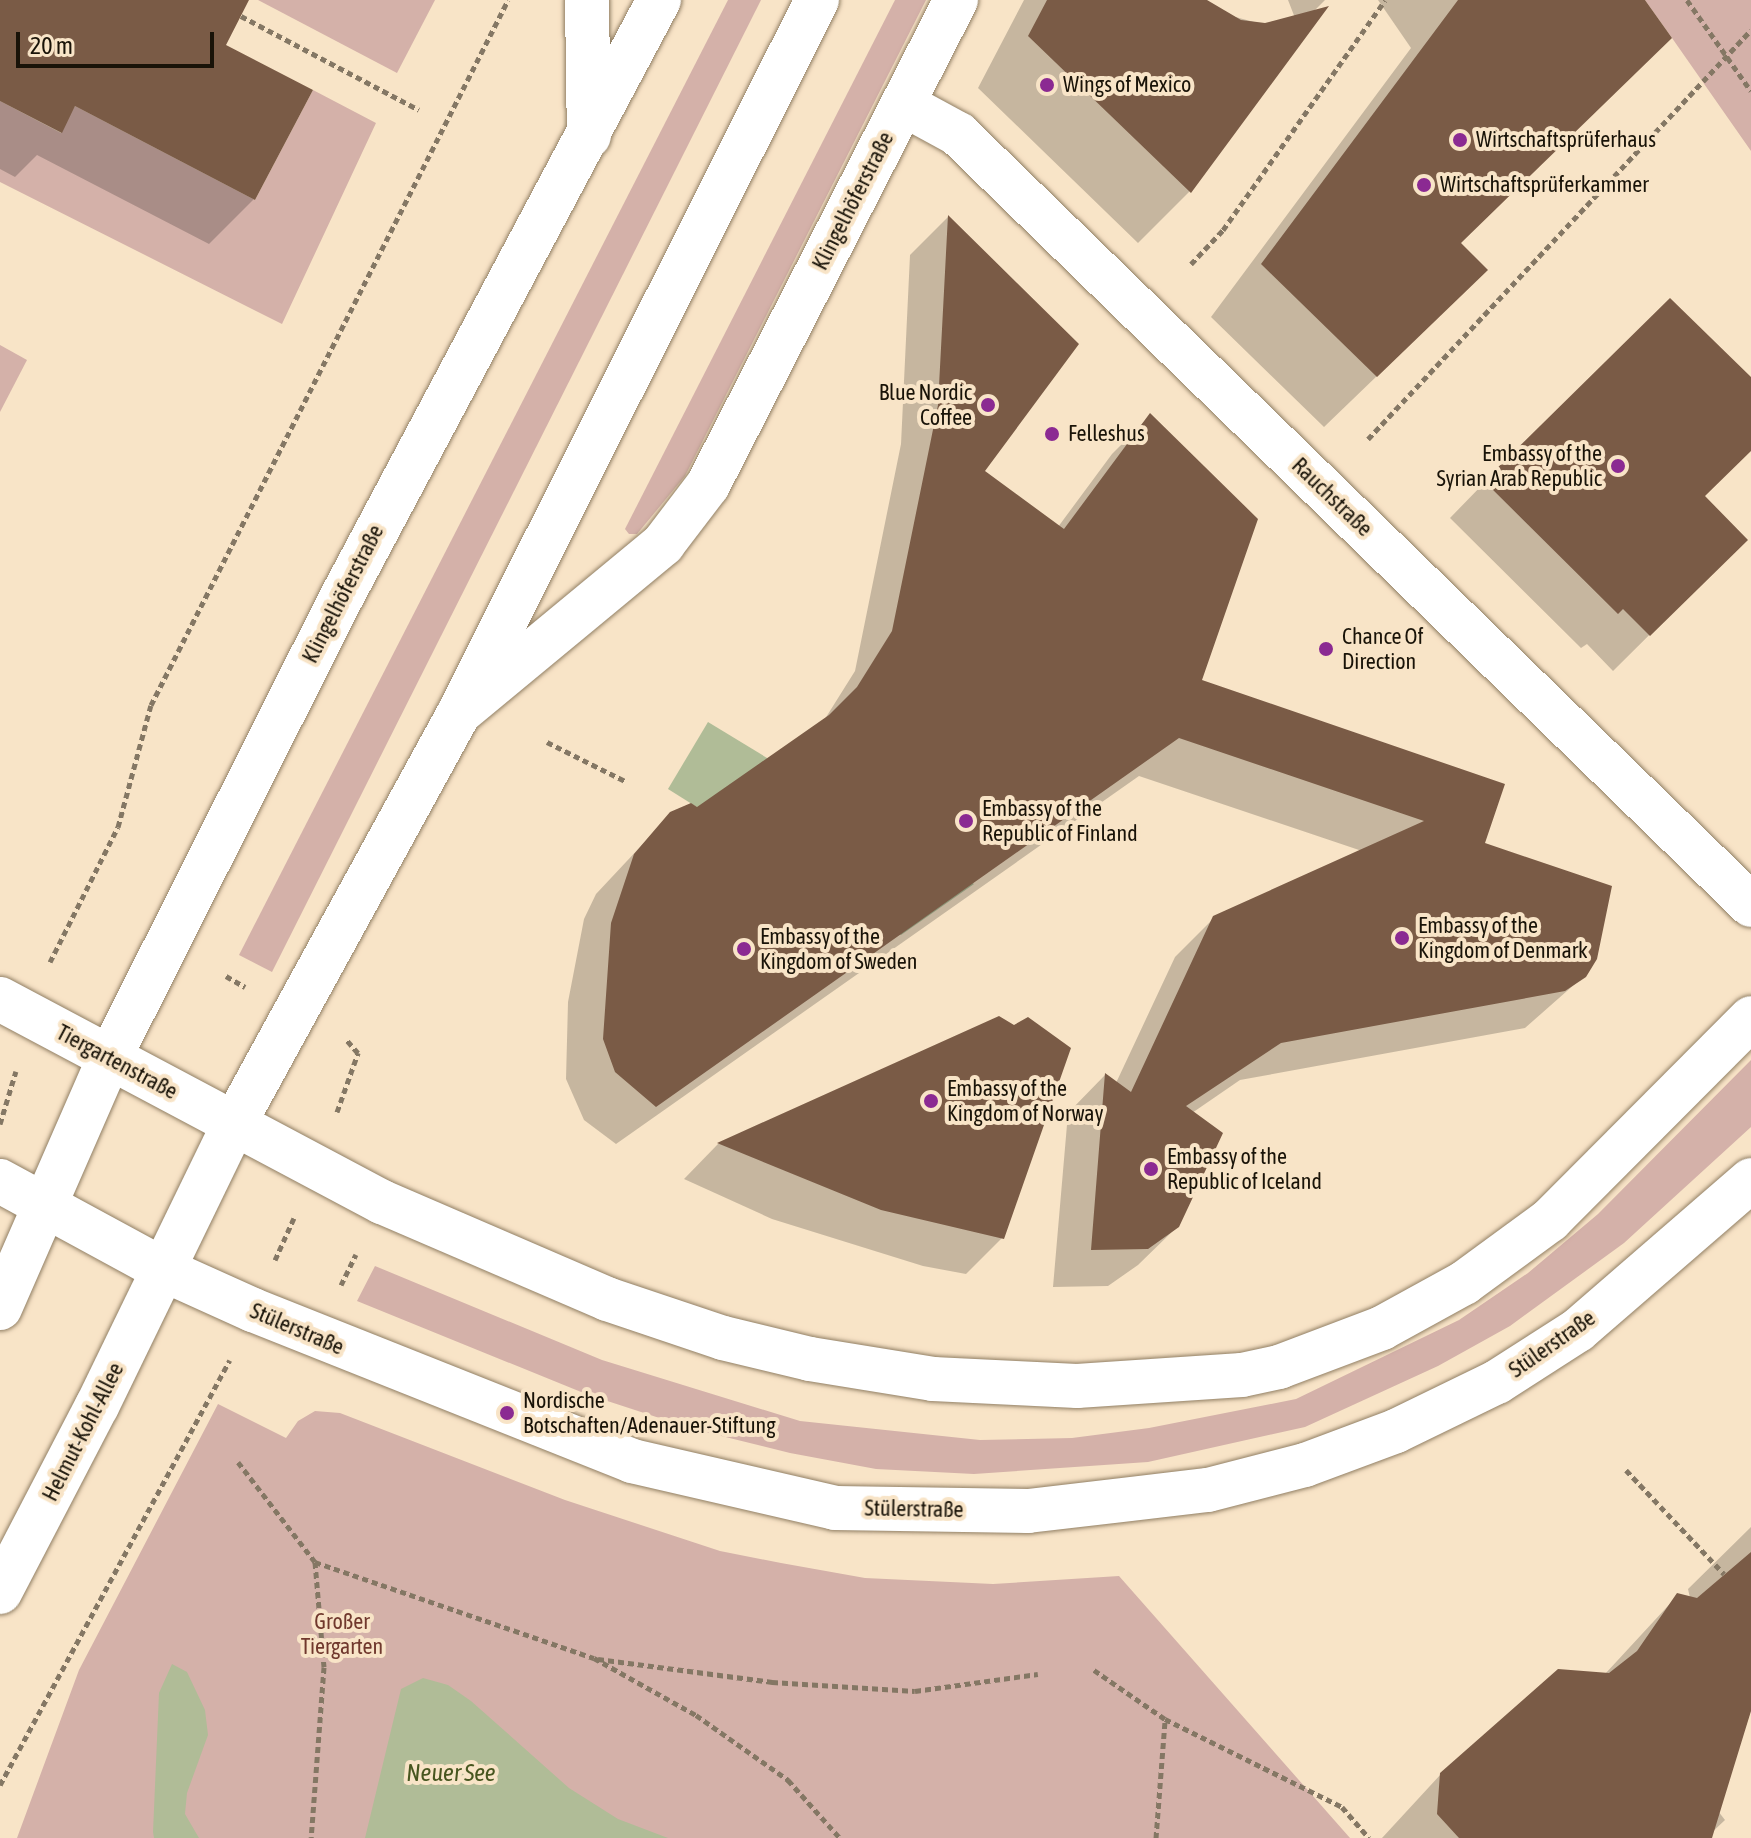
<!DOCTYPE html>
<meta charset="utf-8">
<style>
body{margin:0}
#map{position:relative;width:1751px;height:1838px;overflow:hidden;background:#f8e4c7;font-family:"Asap Condensed",sans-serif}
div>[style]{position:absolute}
.green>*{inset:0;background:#d4b1a9}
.water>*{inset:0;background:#b0bc97}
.shadow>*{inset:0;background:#0003}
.building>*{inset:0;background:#7a5b46}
.path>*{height:5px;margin-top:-2.5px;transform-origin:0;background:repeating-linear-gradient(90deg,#847764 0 6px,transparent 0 10px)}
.roads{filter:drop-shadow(0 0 2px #917f64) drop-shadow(0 0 2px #917f64)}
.minor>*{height:44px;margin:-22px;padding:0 22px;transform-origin:22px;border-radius:22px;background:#fff}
.major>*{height:44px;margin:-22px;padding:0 22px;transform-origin:22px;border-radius:22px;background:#fff}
.dots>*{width:22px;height:22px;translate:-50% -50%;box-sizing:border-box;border:4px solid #f8e4c7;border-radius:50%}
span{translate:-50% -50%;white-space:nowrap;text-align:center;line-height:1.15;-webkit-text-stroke:8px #f8e4c7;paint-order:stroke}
.poi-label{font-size:22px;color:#191308}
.left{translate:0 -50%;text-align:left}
.right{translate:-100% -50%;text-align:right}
.street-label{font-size:22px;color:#191308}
.park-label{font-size:22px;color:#70382d}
.water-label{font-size:24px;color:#47561f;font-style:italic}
.scale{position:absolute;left:16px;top:32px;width:198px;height:36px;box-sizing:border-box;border:4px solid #191308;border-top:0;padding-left:10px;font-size:24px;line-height:28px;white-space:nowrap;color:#191308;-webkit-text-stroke:6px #f8e4c7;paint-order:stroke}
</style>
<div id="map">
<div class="green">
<div style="clip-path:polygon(258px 0,435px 0,397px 73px)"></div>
<div style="clip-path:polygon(728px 0,761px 0,272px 972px,239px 955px)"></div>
<div style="clip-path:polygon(895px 0,926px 0,685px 476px,637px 534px,629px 534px,625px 529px)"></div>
<div style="clip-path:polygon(1645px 0,1751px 0,1751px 151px,1672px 38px)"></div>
<div style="clip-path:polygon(313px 90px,376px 123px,282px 324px,0 182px,0 101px,61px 133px,75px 106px,255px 200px)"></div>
<div style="clip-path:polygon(0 345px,27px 360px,0 412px)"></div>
<div style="clip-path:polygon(1751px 1060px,1751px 1127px,1624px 1243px,1510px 1326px,1438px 1366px,1305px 1427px,1148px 1462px,974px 1474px,876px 1469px,790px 1453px,693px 1429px,586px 1394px,357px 1301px,375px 1266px,602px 1360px,800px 1421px,980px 1440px,1072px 1438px,1149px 1428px,1296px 1399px,1459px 1320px,1528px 1273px,1598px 1214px)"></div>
<div style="clip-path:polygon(218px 1404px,286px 1438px,298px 1421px,315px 1411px,340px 1413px,565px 1500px,720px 1551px,781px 1563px,865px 1578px,993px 1584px,1119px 1576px,1350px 1838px,17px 1838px,79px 1670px)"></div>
</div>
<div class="water">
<div style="clip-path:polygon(708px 722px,974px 884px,901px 935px,668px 789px)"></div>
<div style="clip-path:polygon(172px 1664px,187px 1672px,205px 1710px,208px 1735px,187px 1793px,185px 1814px,199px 1838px,154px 1838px,153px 1832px,159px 1693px)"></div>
<div style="clip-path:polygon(423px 1678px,448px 1685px,471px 1701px,569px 1788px,618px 1819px,668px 1838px,365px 1838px,401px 1689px)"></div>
</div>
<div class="shadow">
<div style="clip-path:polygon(0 0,247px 0,223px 46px,254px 199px,209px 244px,37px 155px,15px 177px,0 169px)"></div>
<div style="clip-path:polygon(1024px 0,1204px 0,1217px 12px,1265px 25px,1295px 18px,1288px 0,1325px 0,1312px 13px,1324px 10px,1189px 192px,1138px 243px,978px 88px)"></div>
<div style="clip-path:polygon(1378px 0,1643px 0,1458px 243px,1433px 322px,1324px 427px,1211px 317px,1411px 48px)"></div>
<div style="clip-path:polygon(948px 217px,1077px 344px,982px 471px,1058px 527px,1112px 454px,1150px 416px,1199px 682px,1482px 844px,1584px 976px,1525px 1028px,1240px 1080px,1192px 1113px,1178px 1226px,1138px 1265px,1108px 1286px,1053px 1287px,1068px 1113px,1105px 1075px,1116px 1083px,1175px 957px,1214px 918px,1362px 851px,1139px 776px,616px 1144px,584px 1120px,566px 1079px,568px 1002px,584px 919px,596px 894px,671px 814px,697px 809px,823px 722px,855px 671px,901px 444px,910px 255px)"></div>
<div style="clip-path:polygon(1751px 379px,1751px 448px,1702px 496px,1745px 540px,1613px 671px,1587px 644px,1581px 648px,1450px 518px,1485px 482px)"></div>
<div style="clip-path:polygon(999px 1018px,1002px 1238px,966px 1274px,923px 1266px,772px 1219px,684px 1179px,718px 1144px)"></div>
<div style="clip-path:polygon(1751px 1527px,1751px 1710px,1718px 1811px,1725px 1820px,1706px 1838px,1382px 1838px,1441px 1774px,1605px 1674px,1678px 1595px,1690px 1598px,1688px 1589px)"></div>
</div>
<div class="building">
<div style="clip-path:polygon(0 0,249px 0,226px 45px,313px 90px,255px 200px,75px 106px,62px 133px,0 101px)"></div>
<div style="clip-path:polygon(1047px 0,1207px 0,1241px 20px,1265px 23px,1329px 6px,1191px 193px,1028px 36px)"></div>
<div style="clip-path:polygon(1458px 0,1645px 0,1672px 38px,1461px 243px,1488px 270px,1377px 377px,1261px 264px)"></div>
<div style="clip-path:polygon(948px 215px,1079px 344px,985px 471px,1064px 529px,1150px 413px,1258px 519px,1202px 680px,1505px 784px,1485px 843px,1612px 886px,1597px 959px,1586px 977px,1565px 991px,1281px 1043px,1186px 1106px,1223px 1133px,1179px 1227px,1148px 1249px,1091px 1250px,1105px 1073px,1131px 1092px,1213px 916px,1424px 821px,1179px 738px,656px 1107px,615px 1072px,603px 1039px,611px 923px,634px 854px,670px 812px,691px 803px,697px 807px,829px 715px,857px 687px,892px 631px,938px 405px)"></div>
<div style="clip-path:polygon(1670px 298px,1751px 377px,1751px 451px,1705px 496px,1748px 540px,1650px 636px,1623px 609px,1618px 614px,1484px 481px)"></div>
<div style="clip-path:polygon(999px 1016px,1014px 1025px,1028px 1017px,1071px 1048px,1004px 1239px,881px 1210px,717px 1143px)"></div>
<div style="clip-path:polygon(1751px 1552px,1751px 1711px,1712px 1838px,1459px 1838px,1437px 1814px,1440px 1773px,1558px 1669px,1609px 1673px,1637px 1651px,1677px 1593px,1697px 1598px)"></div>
</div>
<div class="path">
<div style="left:1687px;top:0;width:111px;rotate:54.9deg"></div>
<div style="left:241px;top:16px;width:201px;rotate:27.8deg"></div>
<div style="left:1191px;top:264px;width:47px;rotate:-46.7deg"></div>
<div style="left:1223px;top:230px;width:281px;rotate:-54.8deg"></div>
<div style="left:1368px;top:439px;width:560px;rotate:-46.88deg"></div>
<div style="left:547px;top:742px;width:89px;rotate:26.6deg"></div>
<div style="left:50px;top:962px;width:151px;rotate:-63.3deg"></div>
<div style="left:118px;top:827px;width:126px;rotate:-74.9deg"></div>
<div style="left:151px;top:705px;width:790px;rotate:-63.14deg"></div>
<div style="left:226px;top:976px;width:22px;rotate:30deg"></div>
<div style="left:337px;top:1112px;width:63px;rotate:-70.4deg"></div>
<div style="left:358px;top:1053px;width:18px;rotate:-131deg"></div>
<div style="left:0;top:1124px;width:55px;rotate:-73.2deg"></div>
<div style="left:275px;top:1260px;width:46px;rotate:-65.7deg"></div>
<div style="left:341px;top:1285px;width:34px;rotate:-64deg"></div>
<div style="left:238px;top:1462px;width:126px;rotate:52.4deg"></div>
<div style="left:315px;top:1562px;width:105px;rotate:85.1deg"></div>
<div style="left:324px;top:1667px;width:171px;rotate:94.3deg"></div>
<div style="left:1626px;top:1470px;width:143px;rotate:46.7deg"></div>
<div style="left:315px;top:1562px;width:295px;rotate:19deg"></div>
<div style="left:594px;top:1658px;width:117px;rotate:29.2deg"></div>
<div style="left:696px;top:1715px;width:113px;rotate:35.2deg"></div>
<div style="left:788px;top:1780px;width:78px;rotate:48.1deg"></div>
<div style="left:598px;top:1659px;width:176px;rotate:7.5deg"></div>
<div style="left:772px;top:1682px;width:143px;rotate:3.6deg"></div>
<div style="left:915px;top:1691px;width:124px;rotate:-7.9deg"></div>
<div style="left:1094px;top:1670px;width:86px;rotate:34.6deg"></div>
<div style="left:1165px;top:1719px;width:198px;rotate:26.4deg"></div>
<div style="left:1342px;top:1807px;width:41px;rotate:48.9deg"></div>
<div style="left:0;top:1785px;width:483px;rotate:-61.6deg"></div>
<div style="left:1156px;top:1838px;width:118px;rotate:-85.6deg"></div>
</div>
<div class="roads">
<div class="minor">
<div style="left:587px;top:0;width:136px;rotate:89.2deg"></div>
<div style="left:903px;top:104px;width:63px;rotate:28.6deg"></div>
<div style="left:958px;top:134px;width:1106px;rotate:44.19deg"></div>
<div style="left:459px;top:713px;width:265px;rotate:-39.6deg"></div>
<div style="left:663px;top:544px;width:74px;rotate:-52.7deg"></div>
<div style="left:708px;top:485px;width:545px;rotate:-62.92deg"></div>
</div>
<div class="major">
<div style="left:0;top:999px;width:433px;rotate:28deg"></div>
<div style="left:382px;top:1202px;width:245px;rotate:23.3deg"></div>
<div style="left:607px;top:1299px;width:122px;rotate:18.6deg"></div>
<div style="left:723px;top:1338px;width:89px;rotate:13.6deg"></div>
<div style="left:810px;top:1359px;width:125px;rotate:9.2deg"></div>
<div style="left:933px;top:1379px;width:144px;rotate:2.8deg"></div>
<div style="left:1077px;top:1386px;width:165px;rotate:-3.8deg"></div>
<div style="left:1242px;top:1375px;width:38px;rotate:-12deg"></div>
<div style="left:1279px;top:1367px;width:110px;rotate:-20.7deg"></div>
<div style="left:1382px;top:1328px;width:94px;rotate:-28.8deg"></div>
<div style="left:1464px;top:1283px;width:107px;rotate:-36.2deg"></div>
<div style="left:1550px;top:1220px;width:285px;rotate:-45.1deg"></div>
<div style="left:0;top:1181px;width:184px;rotate:28.5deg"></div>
<div style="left:162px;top:1269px;width:100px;rotate:24.3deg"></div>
<div style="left:253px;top:1310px;width:408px;rotate:21.7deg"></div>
<div style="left:632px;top:1461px;width:208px;rotate:13deg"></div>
<div style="left:835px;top:1508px;width:193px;rotate:0.9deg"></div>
<div style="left:1028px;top:1511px;width:181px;rotate:-6.7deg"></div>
<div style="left:1208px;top:1490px;width:100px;rotate:-14.5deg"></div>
<div style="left:1305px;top:1465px;width:97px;rotate:-20.5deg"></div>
<div style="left:1396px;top:1431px;width:112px;rotate:-25.9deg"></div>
<div style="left:1497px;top:1382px;width:96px;rotate:-32.7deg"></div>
<div style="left:1578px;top:1330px;width:229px;rotate:-40.9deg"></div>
<div style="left:0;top:1308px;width:272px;rotate:-66.4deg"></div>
<div style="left:109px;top:1059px;width:512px;rotate:-63.28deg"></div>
<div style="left:339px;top:602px;width:682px;rotate:-62.01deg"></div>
<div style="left:0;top:1592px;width:210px;rotate:-62.5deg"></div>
<div style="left:97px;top:1406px;width:314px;rotate:-64.1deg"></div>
<div style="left:234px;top:1124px;width:469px;rotate:-61.3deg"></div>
<div style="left:459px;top:713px;width:798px;rotate:-63.34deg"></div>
</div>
</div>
<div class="dots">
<div style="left:1047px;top:85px;background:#8b2a92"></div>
<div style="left:1460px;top:140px;background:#8b2a92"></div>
<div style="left:1424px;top:185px;background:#8b2a92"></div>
<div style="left:988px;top:405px;background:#8b2a92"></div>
<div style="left:1052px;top:434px;background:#8b2a92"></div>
<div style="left:1618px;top:466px;background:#8b2a92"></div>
<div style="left:1326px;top:649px;background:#8b2a92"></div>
<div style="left:966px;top:821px;background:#8b2a92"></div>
<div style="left:1402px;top:938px;background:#8b2a92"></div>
<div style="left:744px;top:949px;background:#8b2a92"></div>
<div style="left:931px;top:1101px;background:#8b2a92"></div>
<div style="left:1151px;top:1169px;background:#8b2a92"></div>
<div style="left:507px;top:1413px;background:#8b2a92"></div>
</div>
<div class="poi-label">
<span class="left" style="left:1063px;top:85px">Wings of Mexico</span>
<span class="left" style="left:1476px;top:140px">Wirtschaftsprüferhaus</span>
<span class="left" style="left:1440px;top:185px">Wirtschaftsprüferkammer</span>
<span class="right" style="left:972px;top:405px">Blue Nordic<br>Coffee</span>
<span class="left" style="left:1068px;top:434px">Felleshus</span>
<span class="right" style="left:1602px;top:466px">Embassy of the<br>Syrian Arab Republic</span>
<span class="left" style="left:1342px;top:649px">Chance Of<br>Direction</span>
<span class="left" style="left:982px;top:821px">Embassy of the<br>Republic of Finland</span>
<span class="left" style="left:1418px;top:938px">Embassy of the<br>Kingdom of Denmark</span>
<span class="left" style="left:760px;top:949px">Embassy of the<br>Kingdom of Sweden</span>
<span class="left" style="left:947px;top:1101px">Embassy of the<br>Kingdom of Norway</span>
<span class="left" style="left:1167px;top:1169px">Embassy of the<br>Republic of Iceland</span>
<span class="left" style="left:523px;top:1413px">Nordische<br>Botschaften/Adenauer-Stiftung</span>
</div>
<div class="street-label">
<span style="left:853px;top:201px;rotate:-63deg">Klingelhöferstraße</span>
<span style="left:1332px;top:497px;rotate:44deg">Rauchstraße</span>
<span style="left:343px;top:594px;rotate:-63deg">Klingelhöferstraße</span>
<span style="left:117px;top:1062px;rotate:28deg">Tiergartenstraße</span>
<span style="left:297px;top:1329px;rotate:23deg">Stülerstraße</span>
<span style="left:1552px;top:1344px;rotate:-35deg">Stülerstraße</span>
<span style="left:83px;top:1432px;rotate:-63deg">Helmut-Kohl-Allee</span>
<span style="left:914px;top:1509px;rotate:1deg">Stülerstraße</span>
</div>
<div class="park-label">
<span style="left:342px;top:1634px">Großer<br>Tiergarten</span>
</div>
<div class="water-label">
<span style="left:451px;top:1773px">Neuer See</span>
</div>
<div class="scale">20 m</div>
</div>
